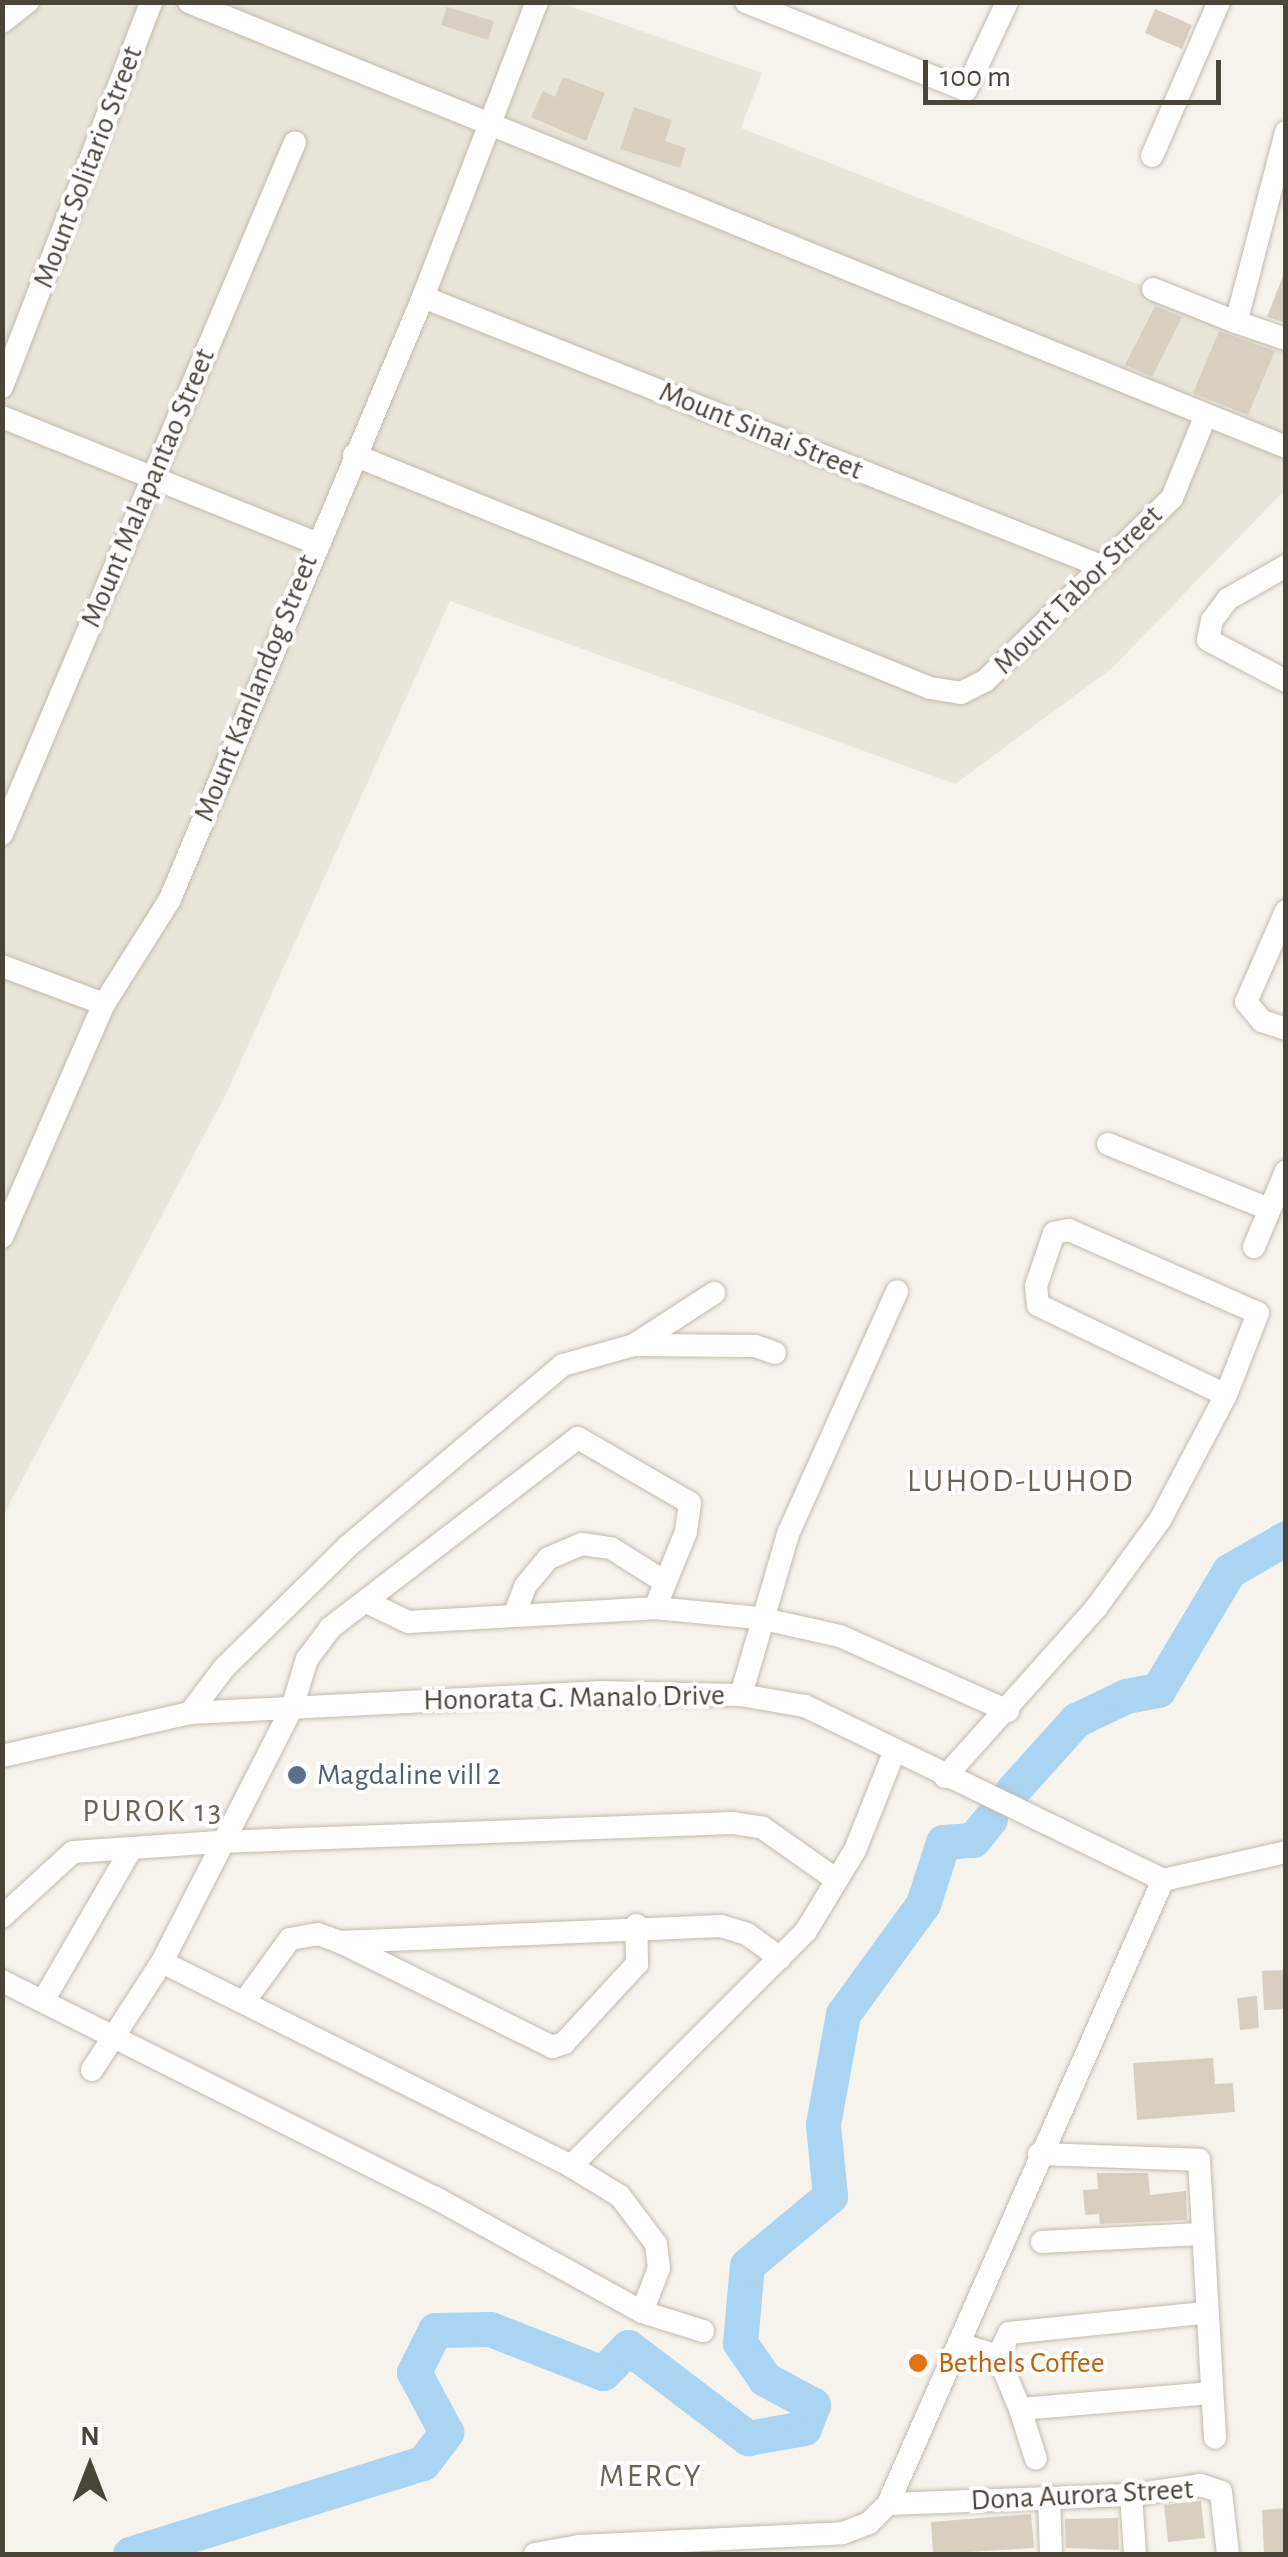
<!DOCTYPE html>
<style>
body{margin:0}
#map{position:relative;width:1288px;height:2557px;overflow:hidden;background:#f6f3ec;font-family:"Alegreya Sans",sans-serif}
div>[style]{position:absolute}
.residential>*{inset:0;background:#eae5da}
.river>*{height:35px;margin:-17.5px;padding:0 17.5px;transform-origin:17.5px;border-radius:17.5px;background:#a9d4f2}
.building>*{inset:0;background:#d8cfc1}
.roads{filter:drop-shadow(0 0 2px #c2bbae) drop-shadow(0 0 2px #c2bbae)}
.minor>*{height:22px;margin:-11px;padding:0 11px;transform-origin:11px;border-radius:11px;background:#fff}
.dots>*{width:28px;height:28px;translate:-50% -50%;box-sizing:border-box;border:5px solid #fff;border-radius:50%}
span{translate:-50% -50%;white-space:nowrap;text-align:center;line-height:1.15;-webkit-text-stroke:8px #fff;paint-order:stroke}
.street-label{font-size:30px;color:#4b4439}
.service-label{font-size:30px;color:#4e5e75}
.left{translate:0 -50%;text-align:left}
.food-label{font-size:30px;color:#c56008}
.neighbourhood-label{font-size:32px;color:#6e6250;letter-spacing:2.5px}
.frame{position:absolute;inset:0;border:5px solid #4b4439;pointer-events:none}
.north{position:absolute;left:40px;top:2417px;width:100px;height:100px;-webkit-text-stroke:8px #fff;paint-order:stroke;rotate:0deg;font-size:28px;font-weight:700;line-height:40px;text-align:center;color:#4b4439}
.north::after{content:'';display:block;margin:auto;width:35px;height:45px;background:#4b4439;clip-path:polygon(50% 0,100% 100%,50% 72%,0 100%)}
.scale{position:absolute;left:923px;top:60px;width:298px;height:45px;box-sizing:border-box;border:5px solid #4b4439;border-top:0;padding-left:12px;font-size:30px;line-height:35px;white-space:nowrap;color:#4b4439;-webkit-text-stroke:8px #fff;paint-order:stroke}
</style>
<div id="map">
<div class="residential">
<div style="clip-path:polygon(3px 3px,561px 3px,762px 73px,741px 128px,1285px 342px,1285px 490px,1111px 669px,955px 784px,450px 601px,227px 1092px,3px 1516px)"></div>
</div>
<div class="river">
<div style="left:1012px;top:1791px;width:96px;rotate:-48deg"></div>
<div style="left:1076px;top:1720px;width:55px;rotate:-25.6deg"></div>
<div style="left:1126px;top:1696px;width:33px;rotate:-11deg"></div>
<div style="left:1158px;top:1690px;width:139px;rotate:-59.2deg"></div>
<div style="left:1229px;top:1571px;width:66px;rotate:-30.1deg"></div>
<div style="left:130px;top:2554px;width:307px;rotate:-17.3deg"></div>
<div style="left:423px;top:2463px;width:39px;rotate:-53deg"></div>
<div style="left:446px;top:2432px;width:68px;rotate:-118.1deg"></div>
<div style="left:414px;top:2372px;width:47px;rotate:-63.4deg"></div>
<div style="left:435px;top:2330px;width:55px;rotate:-1deg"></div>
<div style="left:490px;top:2329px;width:121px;rotate:21.3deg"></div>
<div style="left:603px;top:2373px;width:36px;rotate:-46deg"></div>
<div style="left:628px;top:2347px;width:151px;rotate:37.2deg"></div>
<div style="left:748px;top:2438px;width:57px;rotate:-10.1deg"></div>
<div style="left:804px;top:2428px;width:25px;rotate:-69deg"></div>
<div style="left:813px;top:2405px;width:55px;rotate:-151.6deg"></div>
<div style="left:765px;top:2379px;width:44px;rotate:-124.8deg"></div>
<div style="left:740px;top:2343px;width:78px;rotate:-84.9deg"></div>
<div style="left:747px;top:2265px;width:108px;rotate:-39.7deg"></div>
<div style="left:830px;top:2196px;width:72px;rotate:-95.6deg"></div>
<div style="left:823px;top:2124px;width:112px;rotate:-79.7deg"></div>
<div style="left:843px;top:2014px;width:136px;rotate:-54deg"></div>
<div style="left:923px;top:1904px;width:65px;rotate:-72.1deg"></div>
<div style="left:943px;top:1842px;width:30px;rotate:-4deg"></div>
<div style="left:973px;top:1840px;width:27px;rotate:-51deg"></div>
</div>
<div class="building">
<div style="clip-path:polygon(447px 7px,494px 21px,488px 40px,441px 25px)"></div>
<div style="clip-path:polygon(1155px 9px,1192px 25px,1182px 49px,1145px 33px)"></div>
<div style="clip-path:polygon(563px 77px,605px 93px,586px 141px,531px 117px,543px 91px,555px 97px)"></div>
<div style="clip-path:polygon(634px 107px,672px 120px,665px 141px,686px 148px,680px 168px,620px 149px)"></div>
<div style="clip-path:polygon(1284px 273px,1286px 273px,1286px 323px,1267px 317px)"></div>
<div style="clip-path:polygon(1155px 306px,1182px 317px,1152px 377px,1125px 365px)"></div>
<div style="clip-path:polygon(1219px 331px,1275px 351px,1248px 415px,1193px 393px)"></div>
<div style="clip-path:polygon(1286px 1970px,1286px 2009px,1264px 2010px,1262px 1971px)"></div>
<div style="clip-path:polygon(1257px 1996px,1259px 2028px,1240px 2030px,1237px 1998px)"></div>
<div style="clip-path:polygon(1213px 2058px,1215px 2084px,1233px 2083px,1235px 2112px,1137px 2120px,1133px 2063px)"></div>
<div style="clip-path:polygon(1097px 2173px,1148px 2173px,1150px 2195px,1186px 2191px,1187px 2220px,1100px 2224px,1099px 2214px,1085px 2215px,1083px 2190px,1098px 2189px)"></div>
<div style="clip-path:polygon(1201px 2501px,1205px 2538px,1168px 2542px,1164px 2505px)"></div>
<div style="clip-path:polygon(1286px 2508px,1286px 2554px,1264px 2554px,1262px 2510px)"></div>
<div style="clip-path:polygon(1031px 2514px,1034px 2548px,933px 2554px,931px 2522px)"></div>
<div style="clip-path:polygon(1118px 2518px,1119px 2550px,1066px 2548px,1065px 2519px)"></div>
</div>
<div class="roads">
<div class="minor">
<div style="left:189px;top:2px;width:1184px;rotate:22.08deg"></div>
<div style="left:746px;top:2px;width:237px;rotate:21.8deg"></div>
<div style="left:966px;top:90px;width:97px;rotate:-65deg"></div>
<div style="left:2px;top:22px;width:33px;rotate:-38deg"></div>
<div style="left:1286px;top:132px;width:196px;rotate:104.7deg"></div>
<div style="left:1236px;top:322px;width:53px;rotate:18.8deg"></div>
<div style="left:1152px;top:156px;width:168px;rotate:-66.5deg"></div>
<div style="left:1153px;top:289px;width:89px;rotate:21.7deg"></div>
<div style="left:423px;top:297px;width:726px;rotate:21.65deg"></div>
<div style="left:2px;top:387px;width:413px;rotate:-68.8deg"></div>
<div style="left:2px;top:417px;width:338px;rotate:21.9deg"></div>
<div style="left:354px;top:455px;width:621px;rotate:22.02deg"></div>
<div style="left:930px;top:688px;width:31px;rotate:9deg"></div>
<div style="left:961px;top:693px;width:27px;rotate:-27deg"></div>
<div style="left:985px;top:681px;width:262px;rotate:-44.4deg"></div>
<div style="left:1172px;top:498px;width:87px;rotate:-67.8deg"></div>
<div style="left:1286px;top:566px;width:67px;rotate:150.4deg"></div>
<div style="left:1228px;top:599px;width:26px;rotate:127deg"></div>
<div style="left:1212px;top:620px;width:20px;rotate:101deg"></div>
<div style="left:1208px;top:640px;width:88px;rotate:27.7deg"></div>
<div style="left:2px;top:834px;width:751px;rotate:-67.05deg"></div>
<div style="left:1286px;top:911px;width:99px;rotate:113.7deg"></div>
<div style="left:1246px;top:1002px;width:25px;rotate:50deg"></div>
<div style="left:1262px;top:1021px;width:25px;rotate:18deg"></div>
<div style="left:2px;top:966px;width:109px;rotate:20.4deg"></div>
<div style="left:1108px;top:1144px;width:174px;rotate:22deg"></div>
<div style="left:2px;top:1237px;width:254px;rotate:-66.4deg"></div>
<div style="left:104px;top:1004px;width:124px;rotate:-57.8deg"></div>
<div style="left:170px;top:899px;width:653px;rotate:-67.2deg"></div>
<div style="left:423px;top:297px;width:316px;rotate:-68.9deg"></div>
<div style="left:1254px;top:1247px;width:82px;rotate:-67.2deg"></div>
<div style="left:637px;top:1343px;width:92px;rotate:-33deg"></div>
<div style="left:367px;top:1602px;width:46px;rotate:26deg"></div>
<div style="left:408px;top:1622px;width:247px;rotate:-3.2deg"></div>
<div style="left:655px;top:1608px;width:104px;rotate:5.5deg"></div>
<div style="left:759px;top:1618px;width:83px;rotate:12.5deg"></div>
<div style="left:840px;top:1636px;width:184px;rotate:24.1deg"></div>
<div style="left:515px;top:1613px;width:30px;rotate:-69deg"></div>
<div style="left:526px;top:1585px;width:35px;rotate:-50deg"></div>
<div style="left:549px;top:1558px;width:36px;rotate:-23deg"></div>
<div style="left:582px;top:1544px;width:29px;rotate:8deg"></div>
<div style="left:611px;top:1548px;width:64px;rotate:32.2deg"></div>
<div style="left:741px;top:1695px;width:168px;rotate:-73.7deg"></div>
<div style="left:788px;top:1534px;width:266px;rotate:-65.8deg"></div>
<div style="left:190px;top:1713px;width:56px;rotate:-52.9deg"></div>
<div style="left:224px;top:1668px;width:174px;rotate:-44.5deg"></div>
<div style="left:348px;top:1546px;width:281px;rotate:-40.1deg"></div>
<div style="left:563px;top:1365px;width:74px;rotate:-15.7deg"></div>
<div style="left:634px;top:1345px;width:121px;rotate:0.5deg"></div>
<div style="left:755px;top:1346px;width:21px;rotate:19deg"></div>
<div style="left:2px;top:1756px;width:193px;rotate:-12.9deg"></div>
<div style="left:190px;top:1713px;width:409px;rotate:-2.9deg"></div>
<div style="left:598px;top:1692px;width:143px;rotate:1.2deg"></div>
<div style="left:741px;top:1695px;width:65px;rotate:9.8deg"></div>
<div style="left:805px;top:1706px;width:398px;rotate:25.9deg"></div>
<div style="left:1163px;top:1880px;width:126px;rotate:-12.8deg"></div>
<div style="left:945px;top:1777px;width:227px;rotate:-48.2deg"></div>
<div style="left:1096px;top:1608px;width:109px;rotate:-54deg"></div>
<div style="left:1160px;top:1520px;width:141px;rotate:-62.2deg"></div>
<div style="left:1226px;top:1395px;width:88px;rotate:-68.7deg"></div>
<div style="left:1258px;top:1313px;width:206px;rotate:-156.3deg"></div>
<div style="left:1069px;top:1230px;width:15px;rotate:169deg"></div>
<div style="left:1054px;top:1233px;width:56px;rotate:108.8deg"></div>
<div style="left:1036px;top:1286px;width:19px;rotate:84deg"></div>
<div style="left:1038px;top:1305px;width:208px;rotate:25.6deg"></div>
<div style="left:2px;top:1917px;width:96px;rotate:-42.5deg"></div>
<div style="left:73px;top:1852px;width:146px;rotate:-3.9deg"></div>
<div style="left:219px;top:1842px;width:514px;rotate:-2.12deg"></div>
<div style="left:733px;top:1823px;width:30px;rotate:9deg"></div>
<div style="left:763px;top:1828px;width:87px;rotate:35.2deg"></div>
<div style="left:340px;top:1942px;width:237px;rotate:26.3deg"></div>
<div style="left:552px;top:2047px;width:13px;rotate:-18deg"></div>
<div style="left:564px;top:2043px;width:108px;rotate:-47.3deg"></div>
<div style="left:637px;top:1964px;width:39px;rotate:-91deg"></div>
<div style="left:162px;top:1962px;width:457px;rotate:26.5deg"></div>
<div style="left:571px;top:2166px;width:57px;rotate:31.5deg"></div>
<div style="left:620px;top:2196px;width:60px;rotate:53.1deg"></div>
<div style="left:656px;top:2244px;width:24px;rotate:83deg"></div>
<div style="left:659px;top:2268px;width:47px;rotate:111.1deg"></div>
<div style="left:2px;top:1981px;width:483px;rotate:26.6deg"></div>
<div style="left:434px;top:2197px;width:238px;rotate:28.9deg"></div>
<div style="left:642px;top:2312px;width:64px;rotate:17.3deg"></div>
<div style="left:43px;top:2001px;width:176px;rotate:-59.9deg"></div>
<div style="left:244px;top:2002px;width:78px;rotate:-53.9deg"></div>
<div style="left:290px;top:1939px;width:28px;rotate:-10deg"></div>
<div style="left:318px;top:1934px;width:23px;rotate:20deg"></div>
<div style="left:340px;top:1942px;width:381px;rotate:-2.4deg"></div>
<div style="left:721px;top:1926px;width:27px;rotate:17deg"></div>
<div style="left:747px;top:1934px;width:41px;rotate:36deg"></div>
<div style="left:92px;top:2070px;width:129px;rotate:-57.1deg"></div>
<div style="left:162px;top:1962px;width:285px;rotate:-62.9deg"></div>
<div style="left:292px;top:1708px;width:51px;rotate:-73deg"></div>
<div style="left:307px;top:1659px;width:39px;rotate:-53deg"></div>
<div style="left:330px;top:1628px;width:312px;rotate:-37.5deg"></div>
<div style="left:578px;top:1438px;width:129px;rotate:30.1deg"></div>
<div style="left:690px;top:1503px;width:29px;rotate:98deg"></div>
<div style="left:686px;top:1532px;width:82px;rotate:112.2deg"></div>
<div style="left:1039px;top:2154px;width:160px;rotate:2.1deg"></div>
<div style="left:1199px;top:2160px;width:278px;rotate:86.7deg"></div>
<div style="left:571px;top:2166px;width:332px;rotate:-45deg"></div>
<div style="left:806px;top:1931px;width:95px;rotate:-58.8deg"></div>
<div style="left:855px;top:1850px;width:108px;rotate:-68.2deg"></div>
<div style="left:1042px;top:2242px;width:157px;rotate:-2.9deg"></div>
<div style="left:959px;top:2344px;width:41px;rotate:17.1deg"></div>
<div style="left:998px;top:2356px;width:25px;rotate:-64deg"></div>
<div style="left:1009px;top:2333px;width:196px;rotate:-5.9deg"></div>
<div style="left:998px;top:2356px;width:57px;rotate:67.5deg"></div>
<div style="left:1020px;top:2409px;width:192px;rotate:-4.8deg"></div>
<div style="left:1020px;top:2409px;width:52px;rotate:72.3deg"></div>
<div style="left:1131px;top:2495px;width:59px;rotate:86.1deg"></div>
<div style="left:1049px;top:2497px;width:57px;rotate:88deg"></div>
<div style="left:888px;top:2504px;width:243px;rotate:-2.1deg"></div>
<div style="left:1131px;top:2495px;width:70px;rotate:-8.2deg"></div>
<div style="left:1200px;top:2485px;width:22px;rotate:18deg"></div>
<div style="left:1221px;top:2492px;width:62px;rotate:83.6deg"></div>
<div style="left:535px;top:2554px;width:46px;rotate:-10.1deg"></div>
<div style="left:580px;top:2546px;width:263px;rotate:-2.8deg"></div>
<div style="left:843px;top:2533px;width:28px;rotate:-21deg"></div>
<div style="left:869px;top:2523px;width:27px;rotate:-45deg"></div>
<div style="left:888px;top:2504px;width:682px;rotate:-66.22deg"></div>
</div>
</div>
<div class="dots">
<div style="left:297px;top:1775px;background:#5c6f8a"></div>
<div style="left:918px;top:2363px;background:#e8710a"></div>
</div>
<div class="street-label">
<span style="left:88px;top:167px;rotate:-69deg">Mount Solitario Street</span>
<span style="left:761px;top:431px;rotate:22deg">Mount Sinai Street</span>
<span style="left:148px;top:488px;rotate:-67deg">Mount Malapantao Street</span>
<span style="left:1078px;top:590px;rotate:-45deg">Mount Tabor Street</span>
<span style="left:256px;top:688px;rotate:-68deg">Mount Kanlandog Street</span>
<span style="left:574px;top:1698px;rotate:-1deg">Honorata G. Manalo Drive</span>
<span style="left:1082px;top:2495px;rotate:-3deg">Dona Aurora Street</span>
</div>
<div class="service-label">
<span class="left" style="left:317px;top:1775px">Magdaline vill 2</span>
</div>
<div class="food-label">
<span class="left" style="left:938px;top:2363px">Bethels Coffee</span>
</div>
<div class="neighbourhood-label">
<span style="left:1021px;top:1481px">LUHOD-LUHOD</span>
<span style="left:153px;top:1811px">PUROK 13</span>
<span style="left:651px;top:2476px">MERCY</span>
</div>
<div class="frame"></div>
<div class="north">N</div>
<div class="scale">100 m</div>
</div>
